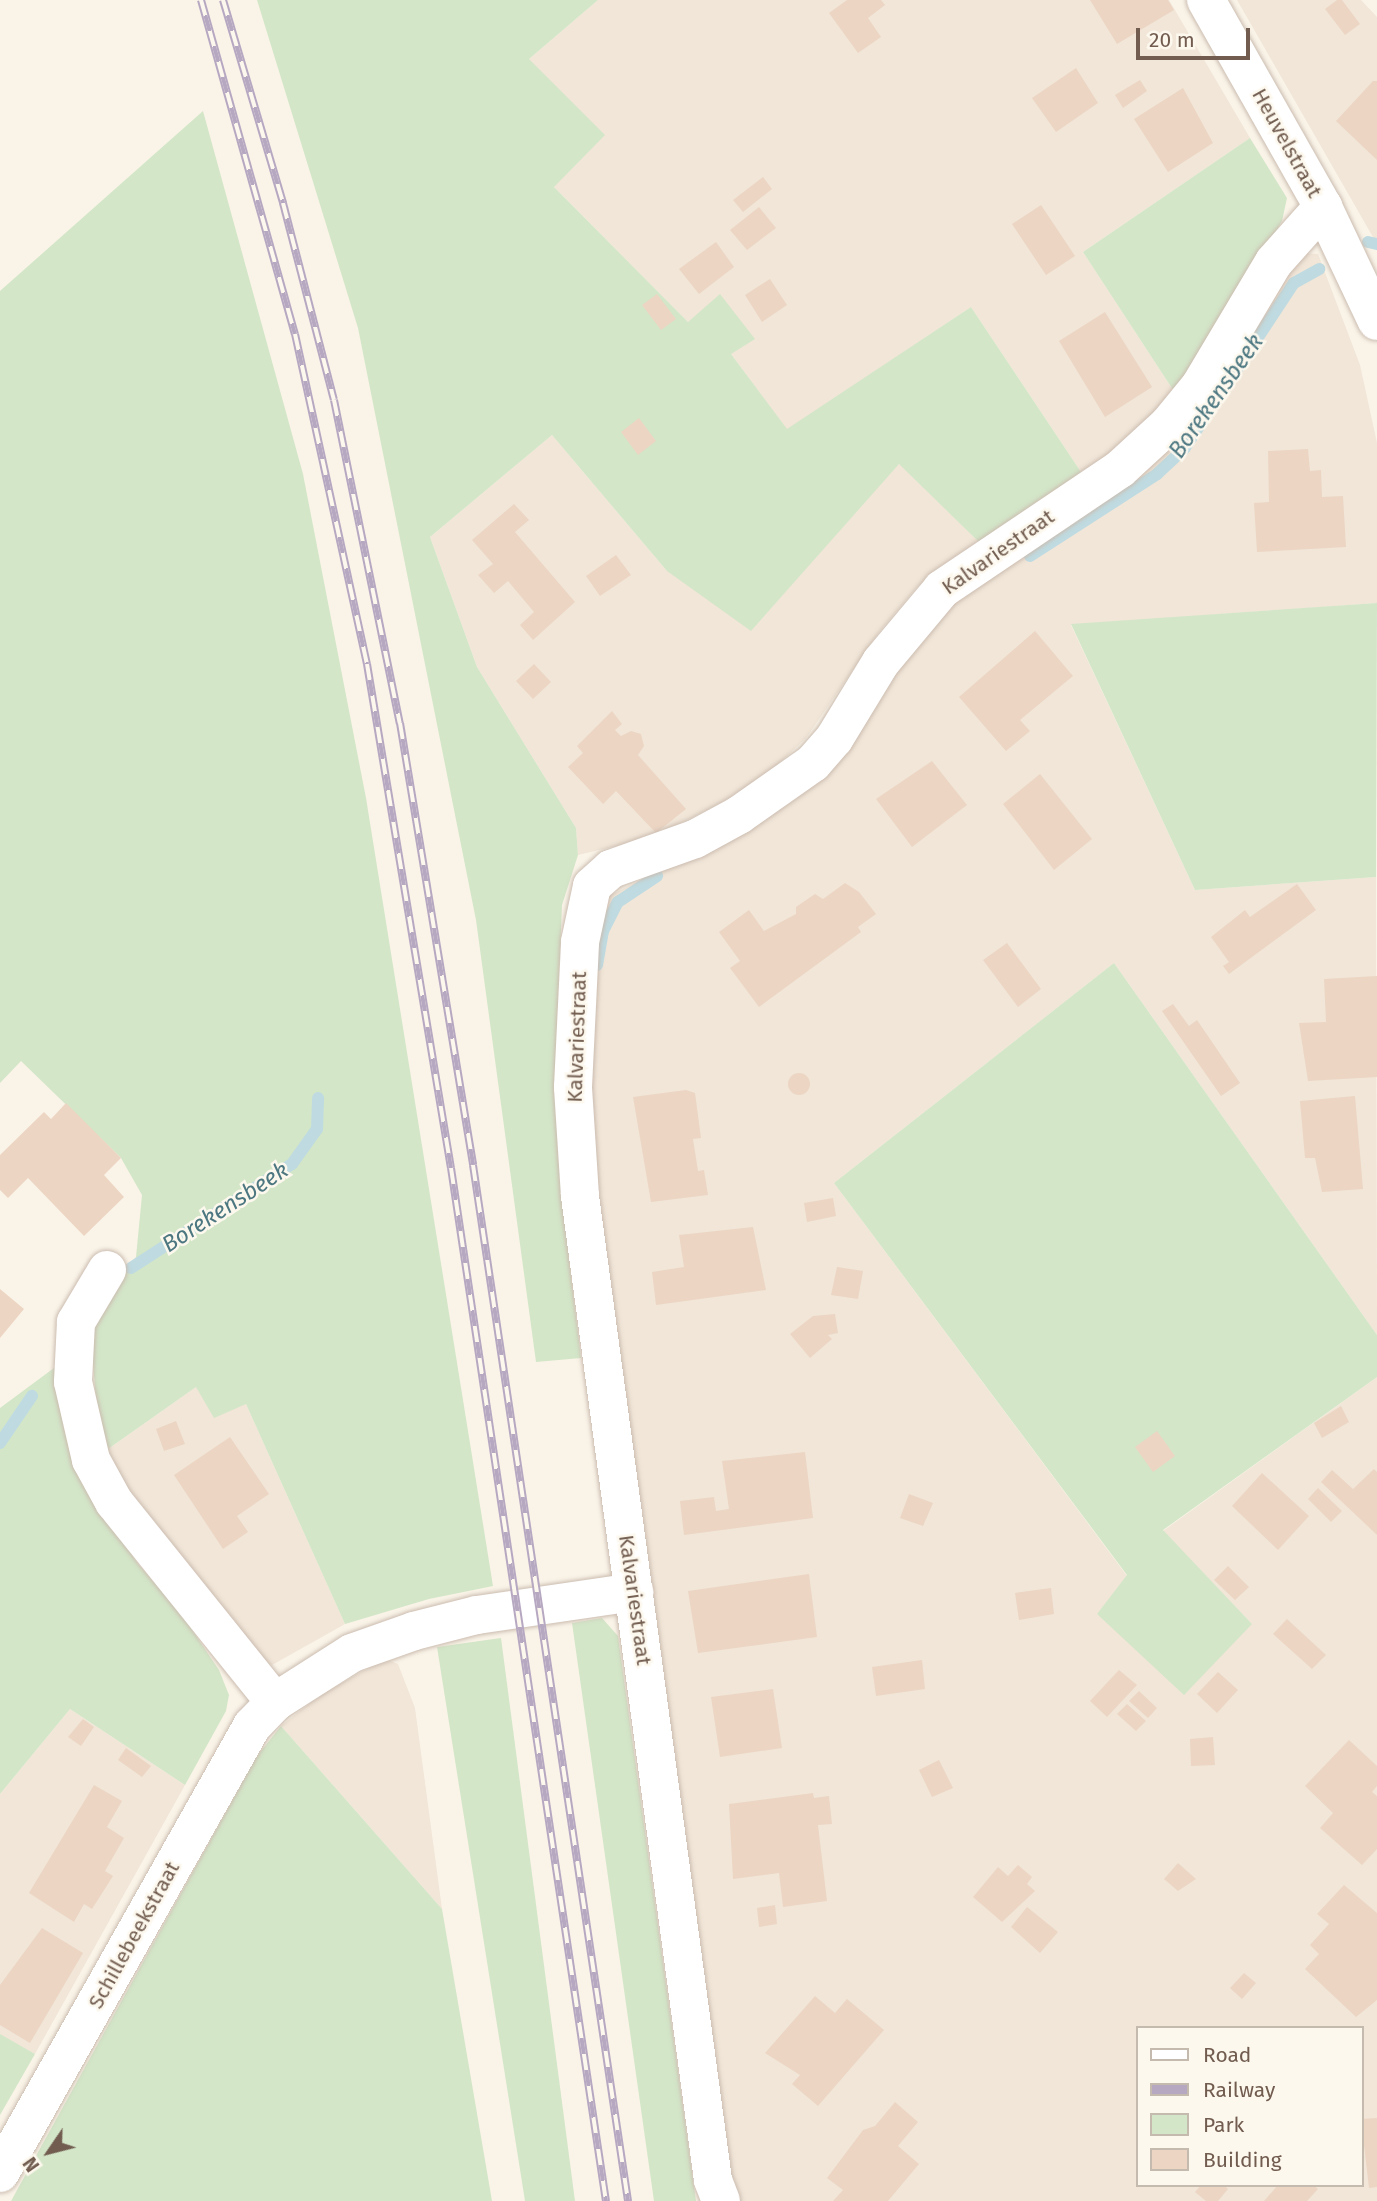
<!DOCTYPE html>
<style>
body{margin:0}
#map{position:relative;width:1377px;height:2201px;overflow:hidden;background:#faf4e8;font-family:"Fira Sans",sans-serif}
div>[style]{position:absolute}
.residential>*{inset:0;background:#f1e6d8}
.green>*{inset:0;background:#d3e6c8}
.stream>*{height:12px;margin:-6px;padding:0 6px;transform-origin:6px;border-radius:6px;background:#bfdbe1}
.building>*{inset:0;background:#ecd5c3}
.round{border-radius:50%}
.roads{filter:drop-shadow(0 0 2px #cbbcb0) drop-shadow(0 0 2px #cbbcb0)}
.minor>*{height:38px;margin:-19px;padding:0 19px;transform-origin:19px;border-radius:19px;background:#fff}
.rail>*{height:8px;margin-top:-4px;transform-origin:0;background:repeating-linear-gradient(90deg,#fdf8ee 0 16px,#b7a8c2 0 32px);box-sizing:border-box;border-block:2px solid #b7a8c2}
span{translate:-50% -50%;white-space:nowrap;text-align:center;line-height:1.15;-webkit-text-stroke:5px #fdf8ee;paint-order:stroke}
.street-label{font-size:21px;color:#715c4f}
.water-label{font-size:23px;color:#4c7781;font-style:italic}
.legend{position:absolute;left:1136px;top:2026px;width:228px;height:161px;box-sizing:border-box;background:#fdf8ee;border:2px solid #c5baae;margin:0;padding:9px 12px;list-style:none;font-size:21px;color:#715c4f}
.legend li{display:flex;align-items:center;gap:14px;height:35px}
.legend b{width:35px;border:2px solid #c5baae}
.north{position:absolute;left:14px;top:2117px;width:70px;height:70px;-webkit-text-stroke:5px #fdf8ee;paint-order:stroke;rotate:235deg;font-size:19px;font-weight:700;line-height:28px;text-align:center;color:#715c4f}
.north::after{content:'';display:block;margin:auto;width:24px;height:32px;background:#715c4f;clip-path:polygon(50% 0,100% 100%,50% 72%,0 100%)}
.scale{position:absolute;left:1136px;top:28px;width:114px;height:32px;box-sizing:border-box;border:4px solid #715c4f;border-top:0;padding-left:9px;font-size:21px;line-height:24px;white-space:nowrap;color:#715c4f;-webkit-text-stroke:5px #fdf8ee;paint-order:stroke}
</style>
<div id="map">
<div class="residential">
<div style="clip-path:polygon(598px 0,1169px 0,1250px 138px,1083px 252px,1179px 399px,1087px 481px,971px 307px,787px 430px,731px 354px,721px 295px,688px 322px,554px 187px,529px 59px)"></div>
<div style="clip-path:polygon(1237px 0,1361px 0,1377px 17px,1377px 244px)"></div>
<div style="clip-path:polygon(evenodd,1302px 253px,1318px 254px,1360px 365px,1377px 443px,1377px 603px,1071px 625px,1195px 890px,1376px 877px,1377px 1335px,1114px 963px,834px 1183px,1127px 1576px,1097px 1615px,1252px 1624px,1163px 1531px,1377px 1377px,1377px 2201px,734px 2201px,590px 1156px,591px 1034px,603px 899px,742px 829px,916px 631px,1112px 488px,1302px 253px,1137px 2028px,1361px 2028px,1361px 2185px,1137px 2185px,1137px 2028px)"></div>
<div style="clip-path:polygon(552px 435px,667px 571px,900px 464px,983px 546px,918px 586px,879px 632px,806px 738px,772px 770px,730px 798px,654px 837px,578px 855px,576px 828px,477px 667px,430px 537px)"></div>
<div style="clip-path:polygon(196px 1387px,246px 1404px,345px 1624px,272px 1665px,260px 1659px,122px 1480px,108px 1449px)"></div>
<div style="clip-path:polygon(385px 1659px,398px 1664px,415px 1708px,442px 1909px,281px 1726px,320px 1695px)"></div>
<div style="clip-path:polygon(70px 1709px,185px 1785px,35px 2054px,0 2035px,0 1794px)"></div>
</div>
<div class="green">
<div style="clip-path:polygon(257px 0,598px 0,529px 59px,605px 135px,554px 187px,688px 322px,720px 294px,755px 339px,731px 354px,787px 429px,971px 307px,1087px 481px,983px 546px,899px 464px,751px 631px,667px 571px,552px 435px,430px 537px,477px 667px,576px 828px,578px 855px,562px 905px,555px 1082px,563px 1209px,581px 1358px,536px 1362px,476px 920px,358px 328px)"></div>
<div style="clip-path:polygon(203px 111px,303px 474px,366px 798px,493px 1586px,429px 1599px,345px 1624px,246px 1404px,214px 1418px,196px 1387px,108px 1449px,97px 1413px,91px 1338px,108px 1296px,136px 1257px,142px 1195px,121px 1158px,21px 1061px,0 1083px,0 291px)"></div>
<div style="clip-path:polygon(1250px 138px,1287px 198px,1282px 221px,1179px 399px,1083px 252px)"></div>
<div style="clip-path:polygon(1377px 603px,1376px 877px,1195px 890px,1071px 624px)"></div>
<div style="clip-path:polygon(1114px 963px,1377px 1335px,1377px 1377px,1163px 1530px,1252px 1624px,1184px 1695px,1097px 1614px,1127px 1575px,834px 1183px)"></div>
<div style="clip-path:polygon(58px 1365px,105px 1513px,138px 1564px,180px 1612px,219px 1670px,229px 1695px,226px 1711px,185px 1785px,70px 1709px,0 1794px,0 1408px)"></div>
<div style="clip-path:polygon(602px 1618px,618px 1636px,696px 2201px,654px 2201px,572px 1623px)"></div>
<div style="clip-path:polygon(501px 1638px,575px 2201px,525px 2201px,437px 1647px)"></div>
<div style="clip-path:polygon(281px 1726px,442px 1909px,492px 2201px,11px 2201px,257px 1756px)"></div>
<div style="clip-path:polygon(0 2034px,35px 2054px,0 2115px)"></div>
</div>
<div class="stream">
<div style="left:1368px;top:242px;width:9px;rotate:13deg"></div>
<div style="left:1030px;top:556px;width:151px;rotate:-32.8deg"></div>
<div style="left:1157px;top:474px;width:37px;rotate:-43deg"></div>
<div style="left:1184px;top:449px;width:199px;rotate:-56.5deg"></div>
<div style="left:1294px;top:283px;width:29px;rotate:-29deg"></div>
<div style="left:597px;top:965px;width:35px;rotate:-80deg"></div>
<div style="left:603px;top:931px;width:33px;rotate:-63deg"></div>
<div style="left:618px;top:902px;width:47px;rotate:-33.7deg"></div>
<div style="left:131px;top:1268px;width:192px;rotate:-32.9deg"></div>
<div style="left:292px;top:1164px;width:43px;rotate:-54.5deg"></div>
<div style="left:317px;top:1129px;width:31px;rotate:-88deg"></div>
<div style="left:0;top:1443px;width:57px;rotate:-55.8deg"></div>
</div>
<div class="building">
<div style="clip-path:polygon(847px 0,881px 0,885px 5px,868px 18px,881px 37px,858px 53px,829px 13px)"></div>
<div style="clip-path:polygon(1090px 0,1168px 0,1174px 10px,1117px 44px)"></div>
<div style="clip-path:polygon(1337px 0,1342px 0,1360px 24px,1345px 35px,1325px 9px)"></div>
<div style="clip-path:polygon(1076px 68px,1098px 103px,1056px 132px,1032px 98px)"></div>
<div style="clip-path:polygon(1140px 80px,1147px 91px,1123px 108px,1115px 95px)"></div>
<div style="clip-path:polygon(1373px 81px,1377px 81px,1377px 160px,1336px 121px)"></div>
<div style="clip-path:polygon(1183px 88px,1213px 143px,1168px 172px,1134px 119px)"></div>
<div style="clip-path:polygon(763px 177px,772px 189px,743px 212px,733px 200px)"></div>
<div style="clip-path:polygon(1041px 205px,1075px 256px,1046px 275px,1012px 224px)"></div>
<div style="clip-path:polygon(759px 207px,776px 228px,747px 250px,730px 230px)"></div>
<div style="clip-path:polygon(716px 242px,734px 267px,699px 294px,679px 269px)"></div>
<div style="clip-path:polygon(770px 279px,787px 305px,762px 322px,745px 295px)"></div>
<div style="clip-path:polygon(657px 294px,676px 319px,661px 330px,642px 305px)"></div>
<div style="clip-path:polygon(1105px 312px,1152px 387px,1105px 417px,1059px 341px)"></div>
<div style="clip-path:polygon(639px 418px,656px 441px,638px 455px,621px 432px)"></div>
<div style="clip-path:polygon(1308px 449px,1310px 471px,1321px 470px,1322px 497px,1343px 496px,1346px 547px,1257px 552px,1254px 503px,1269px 502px,1268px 451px)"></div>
<div style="clip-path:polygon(514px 504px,529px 520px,515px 532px,575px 602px,533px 640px,520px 625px,534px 612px,508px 581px,494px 593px,478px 575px,493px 564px,472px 540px)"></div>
<div style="clip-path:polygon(616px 555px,631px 575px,600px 596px,586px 576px)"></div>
<div style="clip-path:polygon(1035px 631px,1073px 676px,1020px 720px,1030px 731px,1006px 751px,959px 697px)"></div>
<div style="clip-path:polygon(534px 664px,551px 682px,533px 699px,516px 681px)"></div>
<div style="clip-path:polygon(612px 711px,622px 724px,615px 730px,621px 736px,631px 731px,641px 734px,644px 746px,638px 755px,686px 809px,656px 833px,616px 791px,603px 804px,568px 767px,583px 753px,577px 746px)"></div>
<div style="clip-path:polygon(932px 761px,967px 805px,912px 847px,876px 799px)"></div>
<div style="clip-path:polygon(1040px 774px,1092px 839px,1054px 870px,1003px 804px)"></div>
<div style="clip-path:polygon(845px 883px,859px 892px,876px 914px,858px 927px,861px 932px,759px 1007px,730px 968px,740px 961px,719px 932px,749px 910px,764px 931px,796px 914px,796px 907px,815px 894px,823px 899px)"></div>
<div style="clip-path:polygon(1297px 884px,1316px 910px,1229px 974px,1223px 966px,1229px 962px,1211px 937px,1245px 910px,1250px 917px)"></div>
<div style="clip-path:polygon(1007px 943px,1041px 989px,1018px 1007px,983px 960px)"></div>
<div style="clip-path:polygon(1377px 976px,1377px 1077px,1308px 1081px,1299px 1023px,1326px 1022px,1324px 979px)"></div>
<div style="clip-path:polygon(1173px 1004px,1189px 1026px,1197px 1020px,1240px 1083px,1221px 1096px,1162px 1011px)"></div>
<div class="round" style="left:788px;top:1073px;width:22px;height:22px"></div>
<div style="clip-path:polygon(686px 1090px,695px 1093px,701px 1138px,693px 1139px,698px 1171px,704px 1170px,708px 1195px,651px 1202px,633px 1097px)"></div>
<div style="clip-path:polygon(1355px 1096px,1363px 1189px,1322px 1192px,1315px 1158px,1305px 1158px,1300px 1101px)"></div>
<div style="clip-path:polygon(66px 1103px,121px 1158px,104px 1175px,124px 1197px,84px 1236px,28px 1178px,8px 1198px,0 1190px,0 1155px,44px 1112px,51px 1119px)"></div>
<div style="clip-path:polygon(833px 1198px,836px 1216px,807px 1222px,804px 1203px)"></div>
<div style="clip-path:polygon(753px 1227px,766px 1290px,656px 1305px,652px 1272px,684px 1267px,679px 1235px)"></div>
<div style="clip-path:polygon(837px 1267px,863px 1271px,858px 1299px,831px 1295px)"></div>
<div style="clip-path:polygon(0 1289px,24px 1309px,0 1338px)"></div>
<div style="clip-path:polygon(835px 1314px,838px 1333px,828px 1335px,832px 1339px,810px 1358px,790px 1334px,813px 1316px)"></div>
<div style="clip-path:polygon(1341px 1406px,1349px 1422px,1322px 1438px,1314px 1423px)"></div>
<div style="clip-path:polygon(176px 1421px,185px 1444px,164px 1451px,156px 1429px)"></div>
<div style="clip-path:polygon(1157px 1431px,1175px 1456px,1153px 1472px,1135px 1447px)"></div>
<div style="clip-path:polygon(230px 1437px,269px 1494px,237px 1516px,248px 1532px,223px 1549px,174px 1475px)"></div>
<div style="clip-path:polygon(805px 1452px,813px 1518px,684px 1535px,680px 1501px,714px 1497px,716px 1511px,729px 1509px,722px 1461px)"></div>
<div style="clip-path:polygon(1374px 1469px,1377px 1472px,1377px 1535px,1321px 1482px,1332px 1470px,1353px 1489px)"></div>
<div style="clip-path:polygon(1262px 1473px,1309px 1516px,1278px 1550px,1232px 1506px)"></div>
<div style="clip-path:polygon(1318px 1488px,1342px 1511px,1331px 1522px,1308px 1499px)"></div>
<div style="clip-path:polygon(909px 1494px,933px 1503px,923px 1526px,900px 1518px)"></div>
<div style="clip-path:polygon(1228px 1566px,1249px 1587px,1235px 1600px,1214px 1580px)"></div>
<div style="clip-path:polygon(809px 1574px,817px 1637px,698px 1653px,688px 1591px)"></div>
<div style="clip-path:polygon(1051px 1588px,1054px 1614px,1019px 1620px,1015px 1593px)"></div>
<div style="clip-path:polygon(1287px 1619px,1326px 1655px,1312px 1669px,1273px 1634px)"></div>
<div style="clip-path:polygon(922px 1660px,925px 1689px,876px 1696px,872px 1667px)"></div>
<div style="clip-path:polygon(1119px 1670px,1137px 1685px,1107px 1717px,1090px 1701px)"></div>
<div style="clip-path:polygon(1218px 1672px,1238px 1690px,1217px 1713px,1197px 1694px)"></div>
<div style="clip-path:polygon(773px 1689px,782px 1748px,720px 1757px,711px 1697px)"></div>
<div style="clip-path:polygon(1139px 1691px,1157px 1708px,1148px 1718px,1129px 1701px)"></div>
<div style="clip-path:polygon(1127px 1704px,1146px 1721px,1136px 1731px,1117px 1714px)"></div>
<div style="clip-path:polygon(83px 1719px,94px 1727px,81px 1746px,68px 1737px)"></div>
<div style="clip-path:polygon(1213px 1737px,1215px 1765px,1191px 1766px,1190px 1739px)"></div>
<div style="clip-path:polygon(1349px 1740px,1377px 1766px,1377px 1786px,1372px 1792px,1377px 1796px,1377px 1849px,1362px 1865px,1320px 1828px,1333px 1813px,1305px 1786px)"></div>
<div style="clip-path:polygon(126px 1748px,151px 1766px,142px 1777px,118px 1760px)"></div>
<div style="clip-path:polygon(939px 1760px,953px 1788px,932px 1797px,919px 1770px)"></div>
<div style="clip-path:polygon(94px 1785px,122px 1801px,107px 1827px,124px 1838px,105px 1871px,113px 1876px,92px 1909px,84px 1904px,74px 1922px,29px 1893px)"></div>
<div style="clip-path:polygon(813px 1793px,814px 1798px,829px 1796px,832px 1824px,818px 1825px,827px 1901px,783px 1907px,779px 1873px,733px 1879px,729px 1804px)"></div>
<div style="clip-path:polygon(1178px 1863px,1196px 1879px,1178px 1891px,1164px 1879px)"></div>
<div style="clip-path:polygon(1018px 1865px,1032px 1877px,1027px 1884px,1035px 1891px,1002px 1922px,973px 1897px,998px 1867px,1008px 1876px)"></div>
<div style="clip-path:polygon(1344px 1885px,1377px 1913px,1377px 2000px,1356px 2017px,1305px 1969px,1319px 1954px,1310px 1945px,1329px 1924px,1317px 1914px)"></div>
<div style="clip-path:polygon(775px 1905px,777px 1924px,759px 1927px,757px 1908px)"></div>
<div style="clip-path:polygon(1027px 1907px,1058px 1932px,1040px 1953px,1011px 1927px)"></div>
<div style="clip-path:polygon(42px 1928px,83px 1953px,30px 2043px,0 2025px,0 1985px)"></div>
<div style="clip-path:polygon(1244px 1973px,1256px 1983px,1242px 1999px,1230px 1988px)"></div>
<div style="clip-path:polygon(815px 1996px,835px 2013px,847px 1999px,884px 2030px,818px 2106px,792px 2084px,800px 2075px,765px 2053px)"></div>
<div style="clip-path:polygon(895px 2102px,918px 2122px,898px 2146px,919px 2164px,888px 2201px,833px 2201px,843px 2190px,827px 2178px,863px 2130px,875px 2126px)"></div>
<div style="clip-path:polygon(1377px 2118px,1377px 2187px,1369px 2188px,1361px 2119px)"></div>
<div style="clip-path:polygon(1201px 2185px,1224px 2185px,1228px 2189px,1218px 2201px,1206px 2201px,1195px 2192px)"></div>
<div style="clip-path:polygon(1278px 2185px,1313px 2185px,1318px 2189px,1307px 2201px,1264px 2201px)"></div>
</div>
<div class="roads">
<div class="minor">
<div style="left:1206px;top:0;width:238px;rotate:60.5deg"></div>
<div style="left:1323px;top:207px;width:126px;rotate:64.7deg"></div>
<div style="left:107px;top:1270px;width:61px;rotate:120.8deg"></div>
<div style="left:76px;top:1322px;width:60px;rotate:92.9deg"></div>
<div style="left:73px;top:1382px;width:80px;rotate:77deg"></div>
<div style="left:91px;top:1460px;width:48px;rotate:61.3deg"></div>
<div style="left:114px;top:1502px;width:257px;rotate:51.2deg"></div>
<div style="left:0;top:2173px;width:513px;rotate:-60.59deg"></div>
<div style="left:252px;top:1726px;width:33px;rotate:-46deg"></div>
<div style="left:275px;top:1702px;width:91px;rotate:-32.5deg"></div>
<div style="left:352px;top:1653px;width:66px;rotate:-19.5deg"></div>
<div style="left:414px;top:1631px;width:65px;rotate:-14.3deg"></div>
<div style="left:477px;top:1615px;width:159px;rotate:-8.3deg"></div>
<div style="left:721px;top:2201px;width:22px;rotate:-111deg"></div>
<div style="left:713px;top:2180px;width:993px;rotate:-97.7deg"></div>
<div style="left:580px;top:1196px;width:109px;rotate:-93.7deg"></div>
<div style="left:573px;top:1087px;width:145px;rotate:-87.2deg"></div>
<div style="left:580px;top:942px;width:57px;rotate:-77.9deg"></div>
<div style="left:592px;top:886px;width:25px;rotate:-42deg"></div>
<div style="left:611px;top:869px;width:89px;rotate:-19.7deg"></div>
<div style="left:695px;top:839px;width:50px;rotate:-28.6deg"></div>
<div style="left:739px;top:815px;width:90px;rotate:-35.1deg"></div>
<div style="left:813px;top:763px;width:32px;rotate:-49deg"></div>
<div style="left:834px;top:739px;width:90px;rotate:-58.6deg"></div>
<div style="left:881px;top:662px;width:95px;rotate:-50.1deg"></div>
<div style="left:942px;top:589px;width:215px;rotate:-34deg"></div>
<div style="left:1120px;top:469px;width:65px;rotate:-42.5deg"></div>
<div style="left:1168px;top:425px;width:50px;rotate:-50.6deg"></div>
<div style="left:1200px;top:386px;width:144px;rotate:-59.2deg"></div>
<div style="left:1274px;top:262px;width:74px;rotate:-48.3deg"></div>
</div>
</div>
<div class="rail">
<div style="left:201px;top:0;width:347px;rotate:74.3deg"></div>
<div style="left:295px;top:334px;width:338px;rotate:77.7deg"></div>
<div style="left:367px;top:664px;width:511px;rotate:80.54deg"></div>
<div style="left:451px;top:1168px;width:1045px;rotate:81.47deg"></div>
<div style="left:223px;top:0;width:212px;rotate:73.5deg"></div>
<div style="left:283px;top:203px;width:203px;rotate:75.5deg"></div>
<div style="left:334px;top:400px;width:330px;rotate:78.5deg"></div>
<div style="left:400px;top:723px;width:448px;rotate:80.6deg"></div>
<div style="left:473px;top:1165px;width:1048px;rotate:81.49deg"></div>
</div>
<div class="street-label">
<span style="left:1287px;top:143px;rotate:61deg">Heuvelstraat</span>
<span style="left:998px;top:552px;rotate:-35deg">Kalvariestraat</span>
<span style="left:577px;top:1037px;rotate:-88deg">Kalvariestraat</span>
<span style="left:635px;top:1600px;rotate:82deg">Kalvariestraat</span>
<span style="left:134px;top:1935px;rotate:-61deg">Schillebeekstraat</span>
</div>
<div class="water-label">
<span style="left:1216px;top:396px;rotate:-55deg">Borekensbeek</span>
<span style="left:225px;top:1207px;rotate:-33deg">Borekensbeek</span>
</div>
<ul class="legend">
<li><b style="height:9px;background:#fff"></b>Road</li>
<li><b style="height:9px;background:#b7a8c2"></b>Railway</li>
<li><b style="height:19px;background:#d3e6c8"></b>Park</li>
<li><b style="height:19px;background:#ecd5c3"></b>Building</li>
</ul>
<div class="north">N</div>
<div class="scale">20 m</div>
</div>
